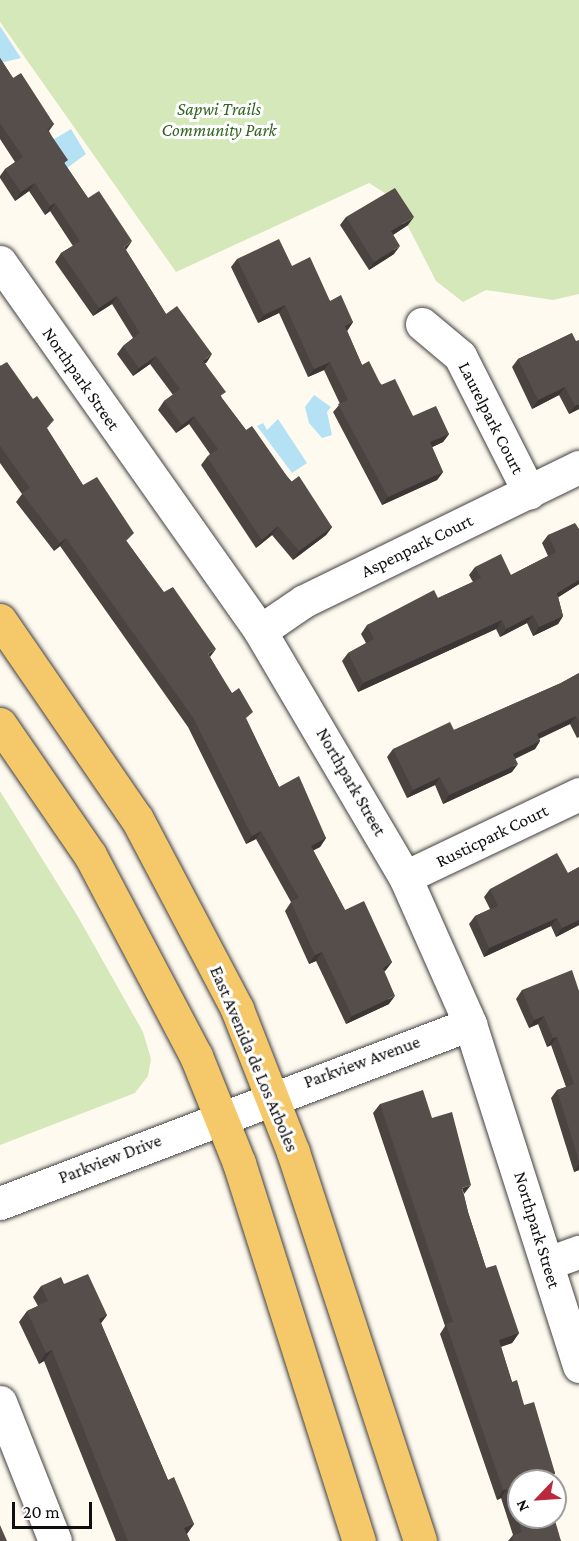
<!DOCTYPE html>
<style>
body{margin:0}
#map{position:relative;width:579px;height:1541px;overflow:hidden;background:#fffaef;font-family:"Crimson Pro",serif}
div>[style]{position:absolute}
.green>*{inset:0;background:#d5e8b9}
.water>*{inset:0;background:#b5e1f4}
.roads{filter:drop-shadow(0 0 2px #414141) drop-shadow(0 0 2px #414141)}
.minor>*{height:33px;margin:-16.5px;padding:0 16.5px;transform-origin:16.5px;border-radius:16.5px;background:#fff}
.major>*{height:33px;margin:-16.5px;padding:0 16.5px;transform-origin:16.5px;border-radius:16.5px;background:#f5c869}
.wall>*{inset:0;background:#4a4340}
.shaded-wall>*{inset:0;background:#3c3734}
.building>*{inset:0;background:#564e4a}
span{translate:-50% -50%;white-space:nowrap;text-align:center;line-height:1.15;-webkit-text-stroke:6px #fff;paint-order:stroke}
.park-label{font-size:18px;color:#336420;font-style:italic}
.street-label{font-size:18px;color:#0e0e0e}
.north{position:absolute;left:507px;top:1469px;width:60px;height:60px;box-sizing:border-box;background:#fff;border:2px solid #9f9f9f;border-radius:50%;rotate:245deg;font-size:16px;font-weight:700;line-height:24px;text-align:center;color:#0e0e0e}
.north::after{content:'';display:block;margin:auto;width:21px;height:27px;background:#ba293b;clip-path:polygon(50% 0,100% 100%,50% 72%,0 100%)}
.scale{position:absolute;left:12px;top:1502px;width:80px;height:27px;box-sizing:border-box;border:3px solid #0e0e0e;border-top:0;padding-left:8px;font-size:18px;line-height:21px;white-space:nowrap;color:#0e0e0e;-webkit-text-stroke:4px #fff;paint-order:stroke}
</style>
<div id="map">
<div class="green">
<div style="clip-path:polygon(0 0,579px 0,579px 294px,553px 300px,486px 290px,463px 302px,436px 281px,394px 199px,369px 183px,176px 272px,0 22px)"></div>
<div style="clip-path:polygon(0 791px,77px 915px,143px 1032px,151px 1059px,148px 1076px,135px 1093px,0 1145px)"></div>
</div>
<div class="water">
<div style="clip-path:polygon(0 26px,21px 58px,0 63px)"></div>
<div style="clip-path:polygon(71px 129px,86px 154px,67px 168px,51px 141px)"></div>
<div style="clip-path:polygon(314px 395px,331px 407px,327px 412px,332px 435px,322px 438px,309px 423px,305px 407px)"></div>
<div style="clip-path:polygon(278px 419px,307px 463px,292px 473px,257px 426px,263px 423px,267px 430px)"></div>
</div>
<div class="roads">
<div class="minor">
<div style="left:0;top:262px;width:451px;rotate:54.8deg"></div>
<div style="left:260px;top:631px;width:286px;rotate:59.5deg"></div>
<div style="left:405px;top:877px;width:161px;rotate:66.1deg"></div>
<div style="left:470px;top:1024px;width:359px;rotate:72.3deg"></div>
<div style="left:422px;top:324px;width:50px;rotate:40.1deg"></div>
<div style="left:460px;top:356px;width:153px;rotate:63.1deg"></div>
<div style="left:260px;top:631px;width:53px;rotate:-34.3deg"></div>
<div style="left:304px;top:601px;width:306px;rotate:-26deg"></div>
<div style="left:405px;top:877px;width:193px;rotate:-25.5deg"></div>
<div style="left:0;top:1203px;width:503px;rotate:-20.85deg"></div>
<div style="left:548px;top:1263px;width:33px;rotate:-20deg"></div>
<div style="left:0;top:1402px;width:149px;rotate:68.4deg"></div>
</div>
<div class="major">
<div style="left:0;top:620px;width:242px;rotate:55.5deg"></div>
<div style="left:137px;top:819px;width:215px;rotate:62.2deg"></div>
<div style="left:237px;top:1009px;width:154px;rotate:68.6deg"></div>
<div style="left:293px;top:1152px;width:409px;rotate:71.9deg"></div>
<div style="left:0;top:724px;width:159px;rotate:55.5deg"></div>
<div style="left:90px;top:855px;width:227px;rotate:62.2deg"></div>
<div style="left:196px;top:1056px;width:115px;rotate:68.1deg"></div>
<div style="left:239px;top:1163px;width:397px;rotate:72.4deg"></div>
</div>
</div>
<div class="wall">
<div style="clip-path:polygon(0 58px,13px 78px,54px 124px,49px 131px,65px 164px,88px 198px,126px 250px,166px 314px,207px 362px,205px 363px,222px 398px,246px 430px,332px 527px,326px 535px,293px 560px,272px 535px,256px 548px,201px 465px,207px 457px,210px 454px,189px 424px,176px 433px,158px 410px,164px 401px,173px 395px,150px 364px,133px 376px,117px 354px,123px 346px,133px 338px,112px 304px,93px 316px,55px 262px,61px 253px,73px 246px,50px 211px,45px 215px,29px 191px,15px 201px,0 178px,0 176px,5px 169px,15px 162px,0 139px)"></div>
<div style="clip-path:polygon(346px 217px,408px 225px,393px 235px,394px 254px,369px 270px,340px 225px)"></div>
<div style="clip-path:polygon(237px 259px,292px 266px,353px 322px,347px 331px,362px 365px,413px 416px,449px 434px,443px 442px,432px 447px,443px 472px,437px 480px,382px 505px,333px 412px,340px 404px,324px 370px,308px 377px,279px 313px,258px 323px,231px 267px)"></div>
<div style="clip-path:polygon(572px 333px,579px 409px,569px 414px,559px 395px,532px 409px,512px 367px,518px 359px)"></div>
<div style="clip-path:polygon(0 365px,47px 429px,83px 485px,128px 543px,210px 657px,247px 721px,279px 787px,326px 838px,320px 847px,313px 850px,345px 910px,392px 962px,384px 972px,389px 1004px,346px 1024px,316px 961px,309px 964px,285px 911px,291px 902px,256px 839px,246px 844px,188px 727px,60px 546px,54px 551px,16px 502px,22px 494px,0 463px)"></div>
<div style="clip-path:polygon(579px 529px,579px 584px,558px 597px,563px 616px,558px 624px,533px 636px,527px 623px,500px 637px,496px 629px,358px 692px,342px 661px,348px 653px,366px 643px,361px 634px,367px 625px,438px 598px,473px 582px,469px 575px,475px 567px,511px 575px,548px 556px,542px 543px,548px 535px)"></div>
<div style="clip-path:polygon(579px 673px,579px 737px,577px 738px,570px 724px,539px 739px,540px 741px,535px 749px,515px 759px,512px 772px,443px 804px,435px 785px,407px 798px,387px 757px,393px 749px,454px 730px,561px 683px)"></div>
<div style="clip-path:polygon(579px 867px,579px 925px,556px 937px,551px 926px,484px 957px,469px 924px,475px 916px,490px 909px,484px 897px,490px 889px,568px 873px)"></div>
<div style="clip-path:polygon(522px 990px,579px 991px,579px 1170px,574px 1172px,551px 1098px,557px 1090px,566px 1087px,551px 1045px,547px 1047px,538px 1024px,529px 1028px,516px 999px)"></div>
<div style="clip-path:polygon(380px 1104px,432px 1118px,464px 1195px,468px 1212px,486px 1268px,519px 1333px,512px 1343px,501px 1347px,512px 1382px,524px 1405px,555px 1473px,550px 1481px,519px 1481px,561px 1541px,508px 1541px,513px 1535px,501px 1498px,497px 1500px,440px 1334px,445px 1326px,373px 1113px)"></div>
<div style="clip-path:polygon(64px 1284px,107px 1315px,101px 1323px,168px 1480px,194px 1524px,187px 1534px,190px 1541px,116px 1541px,44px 1361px,39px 1364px,19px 1322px,27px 1311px,38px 1306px,33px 1297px,41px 1286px)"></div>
</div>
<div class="shaded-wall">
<div style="clip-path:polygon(35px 183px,29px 191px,15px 201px,21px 192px)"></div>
<div style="clip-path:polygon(55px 203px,50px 211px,45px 215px,50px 206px)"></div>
<div style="clip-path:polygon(414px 217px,408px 225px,385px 240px,391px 231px)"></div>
<div style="clip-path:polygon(132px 241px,126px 250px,124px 247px)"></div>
<div style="clip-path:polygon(400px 246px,394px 254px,369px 270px,374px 262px)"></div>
<div style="clip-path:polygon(117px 296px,112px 304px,93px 316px,99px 308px)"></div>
<div style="clip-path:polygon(285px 305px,279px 313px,258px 323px,264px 315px)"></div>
<div style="clip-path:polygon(353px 322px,347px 331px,339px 335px,345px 326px)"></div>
<div style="clip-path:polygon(212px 354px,207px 362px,197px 369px,203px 361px)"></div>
<div style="clip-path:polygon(156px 356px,150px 364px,133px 376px,139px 368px)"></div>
<div style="clip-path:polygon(330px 362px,324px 370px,308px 377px,314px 369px)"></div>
<div style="clip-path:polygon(565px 387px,559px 395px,532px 409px,538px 400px)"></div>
<div style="clip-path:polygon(579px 404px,579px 409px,569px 414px,575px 406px)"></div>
<div style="clip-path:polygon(194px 416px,189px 424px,176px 433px,182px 425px)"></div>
<div style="clip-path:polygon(449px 434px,443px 442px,424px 451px,430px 442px)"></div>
<div style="clip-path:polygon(443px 472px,437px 480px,382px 505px,388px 497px)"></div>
<div style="clip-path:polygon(278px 526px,272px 535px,256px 548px,262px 540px)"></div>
<div style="clip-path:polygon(332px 527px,326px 535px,293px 560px,299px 551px)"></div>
<div style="clip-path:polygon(66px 538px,60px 546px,54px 551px,60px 543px)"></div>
<div style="clip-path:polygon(579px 580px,579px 584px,551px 602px,557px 593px)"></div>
<div style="clip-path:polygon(533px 615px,527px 623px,500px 637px,506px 629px)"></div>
<div style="clip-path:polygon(563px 616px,558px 624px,533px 636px,539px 627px)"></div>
<div style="clip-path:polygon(502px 620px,496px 629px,358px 692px,363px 683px)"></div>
<div style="clip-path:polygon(216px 649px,210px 657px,208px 654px)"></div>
<div style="clip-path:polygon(576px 716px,570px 724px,531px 742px,537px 734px)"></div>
<div style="clip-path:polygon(540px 741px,535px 749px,507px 762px,513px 754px)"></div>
<div style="clip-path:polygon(518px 764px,512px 772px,443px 804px,449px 795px)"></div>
<div style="clip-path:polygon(440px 777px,435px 785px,407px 798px,413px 790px)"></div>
<div style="clip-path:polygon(261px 831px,256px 839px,246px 844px,252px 836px)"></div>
<div style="clip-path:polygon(326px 838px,320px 847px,305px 855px,311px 846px)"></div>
<div style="clip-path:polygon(557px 918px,551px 926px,484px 957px,489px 948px)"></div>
<div style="clip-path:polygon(579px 920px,579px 925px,556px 937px,562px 928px)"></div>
<div style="clip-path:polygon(322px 952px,316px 961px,309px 964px,315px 955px)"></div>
<div style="clip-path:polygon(392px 962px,386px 970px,377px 977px,383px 968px)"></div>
<div style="clip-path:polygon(395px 996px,389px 1004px,346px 1024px,352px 1016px)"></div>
<div style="clip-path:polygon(544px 1016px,538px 1024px,529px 1028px,534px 1020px)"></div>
<div style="clip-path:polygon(557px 1037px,551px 1045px,547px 1047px,553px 1038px)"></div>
<div style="clip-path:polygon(579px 1164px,579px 1170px,574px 1172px)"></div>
<div style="clip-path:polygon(471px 1185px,464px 1194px,462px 1188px)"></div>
<div style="clip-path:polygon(107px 1315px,99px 1326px,99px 1319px)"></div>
<div style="clip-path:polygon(519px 1333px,512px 1343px,492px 1349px,499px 1340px)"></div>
<div style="clip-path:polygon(52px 1350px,44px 1361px,39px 1364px,46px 1353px)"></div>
<div style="clip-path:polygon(555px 1473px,550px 1481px,539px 1481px,542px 1478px)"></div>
<div style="clip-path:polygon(507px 1489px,501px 1498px,497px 1500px,503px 1490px)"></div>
<div style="clip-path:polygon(194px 1524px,186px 1535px,184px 1528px)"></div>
</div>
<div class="building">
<div style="clip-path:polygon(0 58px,13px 78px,21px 73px,54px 124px,47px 129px,68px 160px,64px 163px,88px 198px,99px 191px,132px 241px,124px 247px,166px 314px,177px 306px,212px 354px,203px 361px,226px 392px,220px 396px,246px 430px,252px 426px,291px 482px,299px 476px,332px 527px,299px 551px,278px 526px,262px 540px,207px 457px,218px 449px,194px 416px,182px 425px,164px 401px,180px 389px,156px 356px,139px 368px,123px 346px,140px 333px,117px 296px,99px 308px,61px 253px,80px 241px,55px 203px,50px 206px,35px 183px,21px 192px,5px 169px,23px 157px,0 123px)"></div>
<div style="clip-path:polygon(395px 188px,414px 217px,391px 231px,400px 246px,374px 262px,346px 217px)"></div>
<div style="clip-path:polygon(279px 239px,292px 266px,310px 257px,330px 301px,341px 295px,353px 322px,345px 326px,362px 365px,369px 361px,381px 385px,395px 379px,413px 416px,436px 406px,449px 434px,430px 442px,443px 472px,388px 497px,338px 404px,348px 400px,330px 362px,314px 369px,285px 305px,264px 315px,237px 259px)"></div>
<div style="clip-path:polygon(572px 333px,576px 341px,579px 340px,579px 404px,575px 406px,565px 387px,538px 400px,518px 359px)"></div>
<div style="clip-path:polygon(7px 362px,33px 399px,37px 396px,54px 420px,47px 428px,83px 485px,97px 477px,134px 533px,126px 541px,164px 592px,173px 587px,216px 649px,208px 654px,232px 693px,239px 688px,253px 712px,246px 718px,279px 787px,299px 776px,326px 838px,311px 846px,345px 910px,364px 901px,392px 962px,383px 968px,395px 996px,352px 1016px,322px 952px,315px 955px,291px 902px,299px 898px,261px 831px,252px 836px,194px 719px,66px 538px,60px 543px,22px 493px,30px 488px,0 446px,0 365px,0 366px)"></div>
<div style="clip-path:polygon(575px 523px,579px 529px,579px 580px,557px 593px,563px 616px,539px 627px,533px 615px,506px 629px,502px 620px,363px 683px,348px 653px,374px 639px,367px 625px,434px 590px,438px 598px,481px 578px,475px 567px,501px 554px,511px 575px,556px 552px,548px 535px)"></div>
<div style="clip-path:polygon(579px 673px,579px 723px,576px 716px,537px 734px,540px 741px,513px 754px,518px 764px,449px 795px,440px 777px,413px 790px,393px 749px,450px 722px,454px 730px,561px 683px)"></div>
<div style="clip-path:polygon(557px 853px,568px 873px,579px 867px,579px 920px,562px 928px,557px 918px,489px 948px,475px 916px,498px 906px,490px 889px)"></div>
<div style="clip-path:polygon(572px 970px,579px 991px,579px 1161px,557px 1090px,574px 1084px,557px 1037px,553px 1038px,544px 1016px,534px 1020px,522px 990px)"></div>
<div style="clip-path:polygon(423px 1090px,432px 1118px,452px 1112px,471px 1185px,462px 1188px,468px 1212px,486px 1268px,496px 1265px,519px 1333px,499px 1340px,512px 1382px,517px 1380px,524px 1405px,534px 1402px,555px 1473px,542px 1478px,543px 1481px,519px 1481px,519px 1517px,554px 1517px,561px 1541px,513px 1541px,512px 1536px,522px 1532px,507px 1489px,503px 1490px,446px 1324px,453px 1322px,380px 1104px)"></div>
<div style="clip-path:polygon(88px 1274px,107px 1315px,99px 1319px,168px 1480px,174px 1477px,194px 1524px,184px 1528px,190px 1541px,128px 1541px,52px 1350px,46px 1353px,27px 1311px,48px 1301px,41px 1286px,61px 1277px,64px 1284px)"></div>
<div style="clip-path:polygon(0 1525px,7px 1541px,0 1541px)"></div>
</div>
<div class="park-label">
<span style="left:219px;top:120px">Sapwi Trails<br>Community Park</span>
</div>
<div class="street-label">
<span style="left:81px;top:379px;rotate:55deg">Northpark Street</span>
<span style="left:491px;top:418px;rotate:63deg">Laurelpark Court</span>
<span style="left:417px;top:546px;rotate:-26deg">Aspenpark Court</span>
<span style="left:351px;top:782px;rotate:60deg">Northpark Street</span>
<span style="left:492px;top:836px;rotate:-26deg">Rusticpark Court</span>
<span style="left:254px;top:1059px;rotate:67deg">East Avenida de Los Arboles</span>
<span style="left:362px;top:1062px;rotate:-20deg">Parkview Avenue</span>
<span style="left:110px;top:1159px;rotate:-21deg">Parkview Drive</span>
<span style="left:537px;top:1230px;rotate:73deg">Northpark Street</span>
</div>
<div class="north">N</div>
<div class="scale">20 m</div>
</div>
